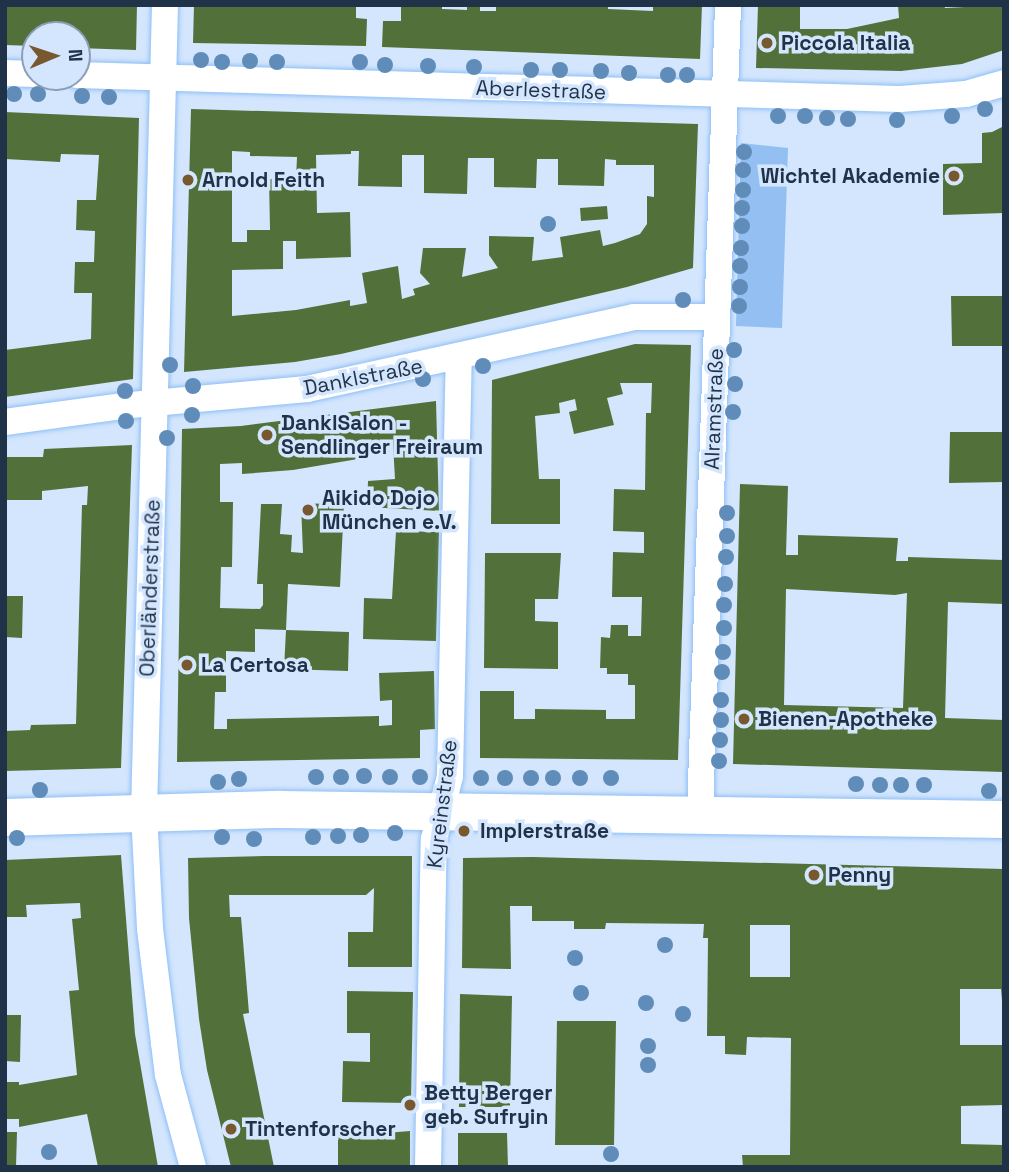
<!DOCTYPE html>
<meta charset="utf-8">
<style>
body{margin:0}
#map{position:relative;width:1009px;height:1172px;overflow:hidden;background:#d3e6fd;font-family:"Space Grotesk",sans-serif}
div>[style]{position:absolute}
.green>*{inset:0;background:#93bff3}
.building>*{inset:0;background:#52713a}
.roads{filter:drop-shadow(0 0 2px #8fbff6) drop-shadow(0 0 2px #8fbff6)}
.street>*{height:26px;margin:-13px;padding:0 13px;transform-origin:13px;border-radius:13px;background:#fff}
.secondary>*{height:37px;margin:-18.5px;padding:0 18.5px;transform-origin:18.5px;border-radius:18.5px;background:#fff}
.trees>*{width:16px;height:16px;margin:-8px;border-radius:50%;background:#5f8cb8}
.dots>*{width:19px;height:19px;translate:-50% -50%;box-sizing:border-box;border:4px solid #d3e6fd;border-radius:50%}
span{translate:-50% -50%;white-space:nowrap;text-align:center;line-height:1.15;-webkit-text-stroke:7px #d3e6fd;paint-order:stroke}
.poi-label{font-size:21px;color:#1f3248;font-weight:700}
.left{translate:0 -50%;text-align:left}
.right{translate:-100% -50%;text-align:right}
.street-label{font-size:21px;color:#1f3248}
.frame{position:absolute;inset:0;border:7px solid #1f3248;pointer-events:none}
.north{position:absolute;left:21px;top:21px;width:70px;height:70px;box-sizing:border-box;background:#d3e6fd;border:2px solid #8b9eb5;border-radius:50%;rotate:88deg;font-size:19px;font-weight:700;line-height:28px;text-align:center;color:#1f3248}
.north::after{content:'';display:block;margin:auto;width:24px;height:32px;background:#78582e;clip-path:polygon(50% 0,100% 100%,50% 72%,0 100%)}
</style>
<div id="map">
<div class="green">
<div style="clip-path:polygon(741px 143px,788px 148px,782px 328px,736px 326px)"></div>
</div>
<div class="building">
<div style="clip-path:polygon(5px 5px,137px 5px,136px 50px,77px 48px,77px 35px,35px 35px,35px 46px,5px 45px)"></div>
<div style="clip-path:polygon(194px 5px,356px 5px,356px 18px,367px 19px,366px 46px,193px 43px)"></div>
<div style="clip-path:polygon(401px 5px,442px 5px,442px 9px,467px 10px,467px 6px,480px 6px,480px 11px,496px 11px,496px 5px,608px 5px,608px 9px,653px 11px,653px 5px,702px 5px,700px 59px,382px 47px,383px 21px,401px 21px)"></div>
<div style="clip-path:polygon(758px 5px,800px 5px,800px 29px,847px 29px,899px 18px,898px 5px,944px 5px,945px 8px,1004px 5px,1004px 50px,962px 64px,901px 71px,756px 68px)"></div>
<div style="clip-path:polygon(evenodd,191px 109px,698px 124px,693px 268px,627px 287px,341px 354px,295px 362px,184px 372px,191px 109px,232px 151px,250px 152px,250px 156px,297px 157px,296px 179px,269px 179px,270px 230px,247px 230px,247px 242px,232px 242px,232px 151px,191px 109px,351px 151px,359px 151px,358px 186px,402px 187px,402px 155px,424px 155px,424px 193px,467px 194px,468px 158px,494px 158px,494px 187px,536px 188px,537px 159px,558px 159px,558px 185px,604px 186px,605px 159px,616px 160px,616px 165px,654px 165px,654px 197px,647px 196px,647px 224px,640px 234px,615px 243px,603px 246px,600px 230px,560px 237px,563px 257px,532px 261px,534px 237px,489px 236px,489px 255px,498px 268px,462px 277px,466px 248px,423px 248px,420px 273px,430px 284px,413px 289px,415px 295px,402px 299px,398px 266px,362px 273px,367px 303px,350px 306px,350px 300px,296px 310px,232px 316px,232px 270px,283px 269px,283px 241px,296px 241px,296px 259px,351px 257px,350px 212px,317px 213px,316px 155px,351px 154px,351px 151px)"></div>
<div style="clip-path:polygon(5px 112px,139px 118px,133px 379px,5px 397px,5px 350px,91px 339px,92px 293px,74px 293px,75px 262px,94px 262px,95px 231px,76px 230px,77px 200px,96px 200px,99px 155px,61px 154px,60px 162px,5px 159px)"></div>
<div style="clip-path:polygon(1004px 126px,1004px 213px,943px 215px,943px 164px,982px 163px,982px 133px,992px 132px)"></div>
<div style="clip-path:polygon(607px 206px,608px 219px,581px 221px,580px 208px)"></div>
<div style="clip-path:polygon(951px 296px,1004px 296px,1004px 346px,952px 346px)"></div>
<div style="clip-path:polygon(635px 344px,691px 345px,678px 760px,480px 758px,480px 691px,514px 691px,514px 719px,535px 719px,535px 709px,606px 710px,606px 719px,635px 719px,635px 685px,628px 685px,628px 674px,607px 674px,607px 668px,600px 668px,601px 637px,610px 638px,611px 625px,628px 625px,628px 636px,641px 636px,642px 597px,612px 597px,613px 552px,644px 553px,644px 532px,613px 531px,614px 489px,645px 490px,646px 413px,651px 413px,652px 383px,620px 383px,623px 394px,607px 398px,614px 425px,574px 434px,569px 412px,577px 410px,575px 399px,559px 403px,560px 413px,535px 416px,539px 479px,560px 479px,560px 524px,491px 524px,492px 380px)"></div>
<div style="clip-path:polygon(436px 401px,439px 511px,367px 507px,368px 481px,395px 479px,393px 444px,356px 448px,358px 459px,293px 470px,242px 474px,242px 463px,220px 464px,220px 502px,233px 502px,232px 567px,221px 567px,220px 608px,260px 609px,263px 605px,263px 584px,257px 584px,261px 504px,282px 504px,280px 534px,292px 535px,291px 552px,303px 553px,301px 504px,344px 503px,340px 587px,288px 584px,286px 630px,255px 629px,255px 652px,226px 651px,226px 692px,215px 692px,214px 729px,227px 729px,227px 719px,336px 717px,379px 716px,379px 726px,392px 725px,392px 700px,380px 701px,379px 673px,434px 671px,435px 729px,420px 730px,420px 758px,177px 762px,182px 429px,241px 426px)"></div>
<div style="clip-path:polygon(950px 432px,1004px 432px,1004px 482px,949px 483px)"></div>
<div style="clip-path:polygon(132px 445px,121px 768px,5px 771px,5px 731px,30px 730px,31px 725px,76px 724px,82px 505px,87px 505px,88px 486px,42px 491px,42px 500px,5px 500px,5px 457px,43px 457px,44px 449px)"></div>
<div style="clip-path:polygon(evenodd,740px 484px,788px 486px,786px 555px,798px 555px,798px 535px,898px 538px,896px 561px,908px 561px,908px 557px,1004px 560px,1004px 604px,948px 602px,945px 718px,1004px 720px,1004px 772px,733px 764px,740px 484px,786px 589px,895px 595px,907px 593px,903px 708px,784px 705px,786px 589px)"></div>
<div style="clip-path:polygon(396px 531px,439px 532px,436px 641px,363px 639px,364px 598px,392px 599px)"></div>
<div style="clip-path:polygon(485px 553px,561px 553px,558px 599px,535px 599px,535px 621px,558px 622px,558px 669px,484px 668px)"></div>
<div style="clip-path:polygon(5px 596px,23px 596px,22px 638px,5px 637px)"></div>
<div style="clip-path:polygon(286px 630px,349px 632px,348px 671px,284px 669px)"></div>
<div style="clip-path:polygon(121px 855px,135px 1034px,158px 1167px,98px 1167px,87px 1114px,19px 1127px,19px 1119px,5px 1119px,5px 1082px,19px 1082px,19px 1085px,77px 1075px,69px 991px,79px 990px,72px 919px,81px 918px,80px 903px,26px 905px,27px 917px,5px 917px,5px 860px)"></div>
<div style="clip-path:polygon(265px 856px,412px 856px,412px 967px,348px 967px,348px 932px,373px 932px,374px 888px,366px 895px,229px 895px,230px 917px,241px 917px,249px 1013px,243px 1014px,274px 1167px,231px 1167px,207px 1070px,199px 1019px,189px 918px,188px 858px)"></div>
<div style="clip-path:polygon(evenodd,533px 857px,1004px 869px,1004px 1022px,1001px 989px,960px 989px,960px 1045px,1004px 1045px,1004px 1105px,961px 1106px,961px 1144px,1003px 1145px,1004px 1167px,743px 1167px,742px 1155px,790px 1155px,791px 1038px,747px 1037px,746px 1055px,725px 1054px,725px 1036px,707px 1036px,708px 938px,703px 938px,704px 924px,606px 923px,605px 929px,574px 929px,574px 921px,532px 921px,532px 906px,510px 906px,511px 969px,462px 968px,463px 858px,533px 857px,750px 925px,790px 925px,790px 977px,750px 977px,750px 925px)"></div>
<div style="clip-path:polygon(347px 991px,413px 992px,411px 1103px,342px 1102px,343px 1061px,370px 1062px,370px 1033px,347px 1033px)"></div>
<div style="clip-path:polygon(460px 994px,512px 996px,510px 1107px,459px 1107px)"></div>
<div style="clip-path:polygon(5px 1015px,21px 1015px,20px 1062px,5px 1061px)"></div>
<div style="clip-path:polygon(557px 1021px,616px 1021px,614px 1145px,555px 1145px)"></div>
<div style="clip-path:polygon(410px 1131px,410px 1167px,338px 1167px,338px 1137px)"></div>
<div style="clip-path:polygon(5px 1132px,17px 1132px,16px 1167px,5px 1167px)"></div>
<div style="clip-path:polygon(458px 1133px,507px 1133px,508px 1167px,458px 1167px)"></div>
</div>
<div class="roads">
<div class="street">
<div style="left:165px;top:5px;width:808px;rotate:91.49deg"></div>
<div style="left:144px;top:813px;width:116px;rotate:87deg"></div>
<div style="left:150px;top:929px;width:115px;rotate:83deg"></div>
<div style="left:164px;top:1043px;width:32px;rotate:83deg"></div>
<div style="left:168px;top:1075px;width:95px;rotate:74.8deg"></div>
<div style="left:5px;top:73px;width:30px;rotate:2deg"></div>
<div style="left:77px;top:75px;width:823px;rotate:1.67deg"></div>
<div style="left:900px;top:99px;width:66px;rotate:-4.3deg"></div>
<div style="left:966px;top:94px;width:40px;rotate:-16deg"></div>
<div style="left:5px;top:422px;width:127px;rotate:-7.7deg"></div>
<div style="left:131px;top:405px;width:177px;rotate:-5.2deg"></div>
<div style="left:307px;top:389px;width:335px;rotate:-12.4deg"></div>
<div style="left:634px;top:317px;width:83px"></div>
<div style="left:700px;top:812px;width:807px;rotate:-88.01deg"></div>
<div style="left:428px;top:1167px;width:328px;rotate:-89deg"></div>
<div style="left:434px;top:839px;width:65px;rotate:-75.7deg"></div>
<div style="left:450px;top:776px;width:419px;rotate:-88.8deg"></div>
</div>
<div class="secondary">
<div style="left:5px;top:817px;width:275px;rotate:-1.7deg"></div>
<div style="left:280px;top:809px;width:724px;rotate:0.79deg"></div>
</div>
</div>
<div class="trees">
<div style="left:201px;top:60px"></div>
<div style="left:250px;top:61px"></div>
<div style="left:222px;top:62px"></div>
<div style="left:277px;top:62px"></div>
<div style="left:360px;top:62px"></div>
<div style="left:385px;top:65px"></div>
<div style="left:428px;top:66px"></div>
<div style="left:474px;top:67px"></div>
<div style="left:531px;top:70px"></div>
<div style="left:560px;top:70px"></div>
<div style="left:601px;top:71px"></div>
<div style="left:629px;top:73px"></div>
<div style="left:668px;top:75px"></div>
<div style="left:687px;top:75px"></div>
<div style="left:14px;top:94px"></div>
<div style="left:38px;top:94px"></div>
<div style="left:82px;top:96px"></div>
<div style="left:109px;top:97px"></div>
<div style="left:985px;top:109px"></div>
<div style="left:778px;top:116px"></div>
<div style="left:805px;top:116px"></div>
<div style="left:952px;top:116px"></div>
<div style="left:827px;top:118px"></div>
<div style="left:848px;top:119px"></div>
<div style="left:897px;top:120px"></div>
<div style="left:744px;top:152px"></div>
<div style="left:743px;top:170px"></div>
<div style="left:743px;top:190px"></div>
<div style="left:742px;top:208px"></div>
<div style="left:548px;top:224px"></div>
<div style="left:742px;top:226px"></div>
<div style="left:741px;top:248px"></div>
<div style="left:740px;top:266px"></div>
<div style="left:740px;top:287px"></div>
<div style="left:683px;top:300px"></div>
<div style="left:739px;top:306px"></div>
<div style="left:734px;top:350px"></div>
<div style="left:170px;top:365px"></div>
<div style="left:483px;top:366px"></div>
<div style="left:423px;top:379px"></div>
<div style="left:735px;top:384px"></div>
<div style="left:193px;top:386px"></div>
<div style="left:125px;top:391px"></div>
<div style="left:733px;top:412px"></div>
<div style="left:192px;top:415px"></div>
<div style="left:126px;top:421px"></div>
<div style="left:167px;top:438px"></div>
<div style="left:727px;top:513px"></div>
<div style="left:727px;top:536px"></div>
<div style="left:726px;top:557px"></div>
<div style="left:725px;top:584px"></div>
<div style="left:724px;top:605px"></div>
<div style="left:724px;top:628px"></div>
<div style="left:723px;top:652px"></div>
<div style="left:722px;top:672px"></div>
<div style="left:721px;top:700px"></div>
<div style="left:721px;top:720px"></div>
<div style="left:720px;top:740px"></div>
<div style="left:719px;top:761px"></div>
<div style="left:364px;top:776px"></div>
<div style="left:316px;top:777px"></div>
<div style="left:341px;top:777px"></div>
<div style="left:390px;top:777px"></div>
<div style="left:420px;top:777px"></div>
<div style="left:481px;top:778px"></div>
<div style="left:505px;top:778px"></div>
<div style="left:531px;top:778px"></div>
<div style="left:553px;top:778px"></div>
<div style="left:580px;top:778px"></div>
<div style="left:611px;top:778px"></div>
<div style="left:239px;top:779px"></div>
<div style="left:218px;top:782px"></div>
<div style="left:856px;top:784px"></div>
<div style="left:880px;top:785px"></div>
<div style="left:901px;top:785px"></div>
<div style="left:924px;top:785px"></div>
<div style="left:40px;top:790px"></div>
<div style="left:989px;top:791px"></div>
<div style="left:395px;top:833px"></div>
<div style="left:361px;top:835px"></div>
<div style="left:338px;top:836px"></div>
<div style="left:222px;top:837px"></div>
<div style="left:313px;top:837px"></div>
<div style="left:17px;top:838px"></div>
<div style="left:254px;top:839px"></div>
<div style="left:665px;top:945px"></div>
<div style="left:575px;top:958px"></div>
<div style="left:581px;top:993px"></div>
<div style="left:646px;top:1003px"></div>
<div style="left:683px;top:1014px"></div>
<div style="left:648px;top:1046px"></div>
<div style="left:648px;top:1065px"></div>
<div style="left:49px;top:1152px"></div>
<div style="left:611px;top:1154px"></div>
</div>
<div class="dots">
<div style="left:767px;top:43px;background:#78582e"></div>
<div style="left:954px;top:176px;background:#78582e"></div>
<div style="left:188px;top:180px;background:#78582e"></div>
<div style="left:267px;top:435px;background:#78582e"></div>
<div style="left:308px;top:510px;background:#78582e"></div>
<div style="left:187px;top:665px;background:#78582e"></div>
<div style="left:744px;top:719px;background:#78582e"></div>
<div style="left:464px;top:831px;background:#78582e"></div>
<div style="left:814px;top:875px;background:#78582e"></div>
<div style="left:410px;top:1105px;background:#78582e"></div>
<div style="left:231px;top:1129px;background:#78582e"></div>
</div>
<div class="poi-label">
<span class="left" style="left:781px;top:43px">Piccola Italia</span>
<span class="right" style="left:940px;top:176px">Wichtel Akademie</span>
<span class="left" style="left:202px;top:180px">Arnold Feith</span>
<span class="left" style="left:281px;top:435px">DanklSalon -<br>Sendlinger Freiraum</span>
<span class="left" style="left:322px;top:510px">Aikido Dojo<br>München e.V.</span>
<span class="left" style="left:201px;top:665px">La Certosa</span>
<span class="left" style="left:758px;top:719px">Bienen-Apotheke</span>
<span class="left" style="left:480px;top:831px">Implerstraße</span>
<span class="left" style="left:828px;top:875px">Penny</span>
<span class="left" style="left:424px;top:1105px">Betty Berger<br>geb. Sufryin</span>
<span class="left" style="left:245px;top:1129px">Tintenforscher</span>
</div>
<div class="street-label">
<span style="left:541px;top:90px;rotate:2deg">Aberlestraße</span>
<span style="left:363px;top:377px;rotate:-11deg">Danklstraße</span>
<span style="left:714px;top:409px;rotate:-88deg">Alramstraße</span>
<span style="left:150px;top:588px;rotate:-88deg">Oberländerstraße</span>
<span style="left:442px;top:804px;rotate:-83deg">Kyreinstraße</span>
</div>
<div class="frame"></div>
<div class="north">N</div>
</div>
